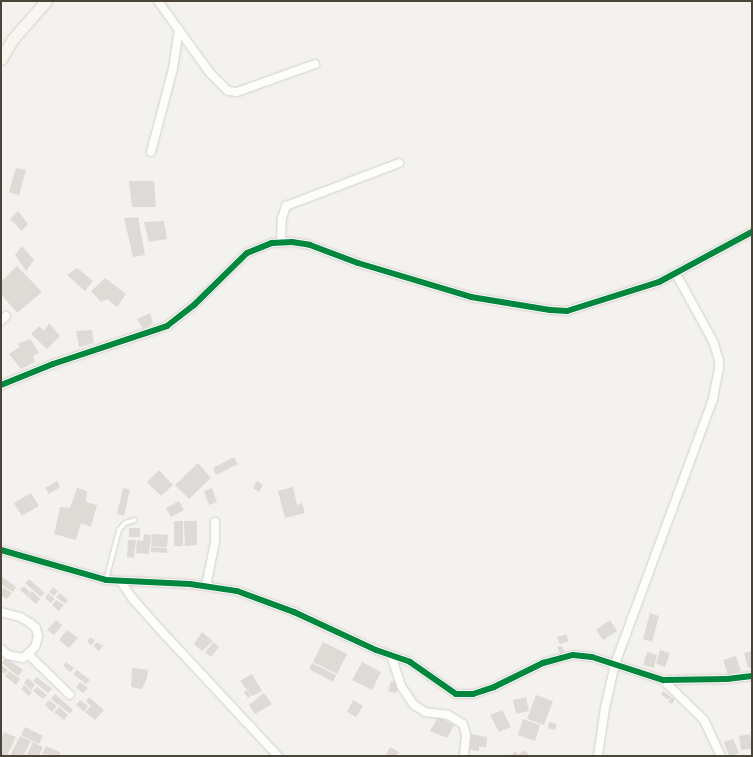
<!DOCTYPE html>
<style>
body{margin:0}
#map{position:relative;width:753px;height:757px;overflow:hidden;background:#f4f2ee;font-family:Figtree,sans-serif}
div>[style]{position:absolute}
.building>*{inset:0;background:#dedbd6}
.roads{filter:drop-shadow(0 0 1px #d2d0cb) drop-shadow(0 0 1px #d2d0cb)}
.service>*{height:4px;margin:-2px;padding:0 2px;transform-origin:2px;border-radius:2px;background:#fdfdfc}
.minor>*{height:8px;margin:-4px;padding:0 4px;transform-origin:4px;border-radius:4px;background:#fdfdfc}
.secondary>*{height:11px;margin:-5.5px;padding:0 5.5px;transform-origin:5.5px;border-radius:5.5px;background:#f7f6f1}
.cycleway>*{height:6px;margin:-3px;padding:0 3px;transform-origin:3px;border-radius:3px;background:#00873e}
span{translate:-50% -50%;white-space:nowrap;text-align:center;line-height:1.15;-webkit-text-stroke:4px #fff;paint-order:stroke}
.frame{position:absolute;inset:0;border:2px solid #4b4439;pointer-events:none}
</style>
<div id="map">
<div class="building">
<div style="clip-path:polygon(16px 168px,26px 170px,19px 195px,9px 192px)"></div>
<div style="clip-path:polygon(129px 181px,154px 181px,156px 207px,132px 207px)"></div>
<div style="clip-path:polygon(18px 211px,28px 224px,22px 231px,10px 219px)"></div>
<div style="clip-path:polygon(138px 217px,145px 255px,133px 257px,124px 218px)"></div>
<div style="clip-path:polygon(164px 221px,167px 239px,149px 242px,144px 222px)"></div>
<div style="clip-path:polygon(22px 246px,34px 260px,26px 271px,15px 255px)"></div>
<div style="clip-path:polygon(17px 266px,42px 292px,17px 313px,1px 294px,1px 282px)"></div>
<div style="clip-path:polygon(77px 268px,93px 281px,85px 291px,67px 275px)"></div>
<div style="clip-path:polygon(105px 278px,126px 294px,117px 307px,107px 299px,101px 302px,91px 291px)"></div>
<div style="clip-path:polygon(150px 313px,153px 323px,143px 329px,137px 319px)"></div>
<div style="clip-path:polygon(49px 323px,60px 336px,47px 349px,31px 334px,39px 326px,44px 331px)"></div>
<div style="clip-path:polygon(92px 330px,94px 343px,79px 347px,76px 331px)"></div>
<div style="clip-path:polygon(30px 339px,39px 353px,33px 356px,35px 362px,21px 369px,9px 354px,20px 347px,18px 344px)"></div>
<div style="clip-path:polygon(234px 457px,238px 464px,216px 475px,213px 468px)"></div>
<div style="clip-path:polygon(198px 463px,211px 478px,189px 499px,175px 485px)"></div>
<div style="clip-path:polygon(159px 470px,173px 485px,161px 496px,147px 482px)"></div>
<div style="clip-path:polygon(57px 481px,60px 487px,49px 494px,45px 488px)"></div>
<div style="clip-path:polygon(257px 481px,263px 485px,259px 492px,253px 488px)"></div>
<div style="clip-path:polygon(293px 487px,297px 505px,302px 503px,305px 513px,285px 518px,278px 491px)"></div>
<div style="clip-path:polygon(77px 488px,87px 491px,86px 502px,97px 505px,91px 527px,81px 523px,76px 540px,54px 534px,60px 507px,70px 508px)"></div>
<div style="clip-path:polygon(123px 488px,130px 490px,124px 516px,117px 514px)"></div>
<div style="clip-path:polygon(212px 488px,217px 502px,209px 505px,204px 491px)"></div>
<div style="clip-path:polygon(31px 493px,39px 506px,22px 516px,14px 503px)"></div>
<div style="clip-path:polygon(179px 501px,184px 510px,171px 517px,166px 508px)"></div>
<div style="clip-path:polygon(174px 521px,183px 521px,183px 546px,174px 546px)"></div>
<div style="clip-path:polygon(184px 521px,197px 521px,197px 545px,185px 546px)"></div>
<div style="clip-path:polygon(129px 528px,140px 528px,140px 537px,129px 537px)"></div>
<div style="clip-path:polygon(144px 534px,151px 535px,149px 554px,136px 553px,137px 540px,143px 541px)"></div>
<div style="clip-path:polygon(152px 534px,168px 535px,167px 547px,151px 546px)"></div>
<div style="clip-path:polygon(128px 540px,136px 540px,134px 558px,127px 557px)"></div>
<div style="clip-path:polygon(151px 547px,167px 548px,167px 553px,151px 552px)"></div>
<div style="clip-path:polygon(1px 576px,16px 587px,13px 592px,1px 584px)"></div>
<div style="clip-path:polygon(29px 579px,45px 593px,41px 597px,25px 583px)"></div>
<div style="clip-path:polygon(24px 586px,30px 592px,27px 596px,20px 590px)"></div>
<div style="clip-path:polygon(3px 587px,12px 593px,7px 599px,1px 595px)"></div>
<div style="clip-path:polygon(53px 587px,58px 591px,54px 596px,49px 592px)"></div>
<div style="clip-path:polygon(32px 591px,40px 599px,36px 604px,27px 596px)"></div>
<div style="clip-path:polygon(48px 593px,55px 599px,51px 603px,45px 598px)"></div>
<div style="clip-path:polygon(60px 593px,68px 600px,65px 604px,56px 597px)"></div>
<div style="clip-path:polygon(56px 600px,64px 605px,59px 611px,52px 605px)"></div>
<div style="clip-path:polygon(650px 613px,659px 616px,652px 642px,643px 639px)"></div>
<div style="clip-path:polygon(56px 620px,62px 625px,54px 635px,47px 630px)"></div>
<div style="clip-path:polygon(610px 620px,617px 631px,603px 640px,596px 630px)"></div>
<div style="clip-path:polygon(67px 630px,78px 638px,69px 648px,59px 640px)"></div>
<div style="clip-path:polygon(202px 632px,213px 641px,202px 651px,194px 644px)"></div>
<div style="clip-path:polygon(566px 634px,569px 641px,560px 644px,557px 637px)"></div>
<div style="clip-path:polygon(90px 637px,95px 640px,92px 645px,87px 642px)"></div>
<div style="clip-path:polygon(97px 642px,103px 646px,99px 651px,93px 646px)"></div>
<div style="clip-path:polygon(214px 642px,219px 647px,211px 657px,205px 652px)"></div>
<div style="clip-path:polygon(323px 642px,347px 654px,337px 674px,313px 662px)"></div>
<div style="clip-path:polygon(562px 646px,565px 653px,561px 655px,557px 647px)"></div>
<div style="clip-path:polygon(660px 650px,670px 653px,665px 667px,656px 664px)"></div>
<div style="clip-path:polygon(752px 651px,752px 667px,748px 668px,744px 653px)"></div>
<div style="clip-path:polygon(647px 652px,657px 655px,654px 668px,643px 665px)"></div>
<div style="clip-path:polygon(736px 656px,741px 671px,728px 675px,723px 660px)"></div>
<div style="clip-path:polygon(6px 658px,23px 670px,18px 676px,2px 663px)"></div>
<div style="clip-path:polygon(66px 662px,74px 668px,70px 672px,63px 666px)"></div>
<div style="clip-path:polygon(362px 662px,381px 672px,372px 690px,352px 680px)"></div>
<div style="clip-path:polygon(312px 663px,336px 675px,333px 682px,309px 669px)"></div>
<div style="clip-path:polygon(1px 665px,8px 670px,5px 674px,1px 671px)"></div>
<div style="clip-path:polygon(132px 668px,148px 670px,147px 678px,142px 689px,131px 687px)"></div>
<div style="clip-path:polygon(77px 670px,90px 680px,86px 684px,73px 674px)"></div>
<div style="clip-path:polygon(9px 671px,20px 679px,16px 685px,5px 676px)"></div>
<div style="clip-path:polygon(252px 674px,262px 691px,252px 696px,240px 681px)"></div>
<div style="clip-path:polygon(37px 677px,52px 689px,48px 693px,33px 681px)"></div>
<div style="clip-path:polygon(28px 678px,35px 685px,31px 690px,24px 683px)"></div>
<div style="clip-path:polygon(391px 681px,399px 684px,396px 693px,388px 691px)"></div>
<div style="clip-path:polygon(80px 682px,88px 688px,83px 693px,76px 688px)"></div>
<div style="clip-path:polygon(24px 685px,32px 692px,29px 696px,21px 689px)"></div>
<div style="clip-path:polygon(37px 687px,47px 695px,43px 699px,33px 691px)"></div>
<div style="clip-path:polygon(247px 690px,251px 696px,248px 698px,244px 692px)"></div>
<div style="clip-path:polygon(663px 691px,671px 697px,668px 700px,661px 694px)"></div>
<div style="clip-path:polygon(264px 693px,272px 704px,255px 714px,249px 705px)"></div>
<div style="clip-path:polygon(55px 694px,73px 710px,70px 714px,51px 699px)"></div>
<div style="clip-path:polygon(536px 695px,553px 701px,544px 725px,527px 719px)"></div>
<div style="clip-path:polygon(89px 697px,104px 710px,95px 720px,85px 712px,91px 706px,86px 701px)"></div>
<div style="clip-path:polygon(526px 697px,529px 711px,516px 714px,513px 700px)"></div>
<div style="clip-path:polygon(672px 697px,675px 699px,672px 704px,668px 702px)"></div>
<div style="clip-path:polygon(49px 700px,57px 706px,52px 712px,45px 705px)"></div>
<div style="clip-path:polygon(80px 700px,88px 706px,84px 712px,76px 705px)"></div>
<div style="clip-path:polygon(353px 700px,363px 706px,356px 717px,347px 712px)"></div>
<div style="clip-path:polygon(59px 707px,68px 715px,64px 720px,54px 712px)"></div>
<div style="clip-path:polygon(502px 710px,511px 727px,499px 732px,490px 715px)"></div>
<div style="clip-path:polygon(438px 717px,454px 725px,447px 738px,430px 731px)"></div>
<div style="clip-path:polygon(523px 719px,540px 725px,535px 741px,518px 735px)"></div>
<div style="clip-path:polygon(549px 722px,557px 724px,555px 730px,548px 728px)"></div>
<div style="clip-path:polygon(25px 727px,43px 736px,39px 744px,21px 735px)"></div>
<div style="clip-path:polygon(4px 732px,16px 737px,7px 756px,1px 756px,1px 738px)"></div>
<div style="clip-path:polygon(471px 734px,487px 737px,486px 747px,479px 747px,479px 751px,470px 750px)"></div>
<div style="clip-path:polygon(750px 734px,752px 749px,741px 750px,739px 736px)"></div>
<div style="clip-path:polygon(20px 736px,31px 741px,23px 756px,10px 756px)"></div>
<div style="clip-path:polygon(733px 739px,739px 753px,729px 756px,724px 742px)"></div>
<div style="clip-path:polygon(33px 742px,43px 747px,39px 756px,26px 756px)"></div>
<div style="clip-path:polygon(46px 746px,60px 752px,59px 756px,42px 754px)"></div>
<div style="clip-path:polygon(390px 747px,399px 752px,396px 756px,385px 756px)"></div>
<div style="clip-path:polygon(525px 750px,529px 756px,509px 756px,516px 751px,518px 755px)"></div>
</div>
<div class="roads">
<div class="service">
<div style="left:106px;top:580px;width:52px;rotate:-75.4deg"></div>
<div style="left:119px;top:530px;width:9px;rotate:-49deg"></div>
<div style="left:125px;top:523px;width:10px;rotate:-17deg"></div>
</div>
<div class="minor">
<div style="left:158px;top:1px;width:89px;rotate:54.2deg"></div>
<div style="left:210px;top:73px;width:25px;rotate:45deg"></div>
<div style="left:228px;top:91px;width:9px;rotate:6deg"></div>
<div style="left:237px;top:92px;width:83px;rotate:-19.7deg"></div>
<div style="left:151px;top:152px;width:86px;rotate:-75.2deg"></div>
<div style="left:173px;top:69px;width:40px;rotate:-81.5deg"></div>
<div style="left:281px;top:241px;width:23px;rotate:-88deg"></div>
<div style="left:282px;top:218px;width:13px;rotate:-72deg"></div>
<div style="left:286px;top:206px;width:121px;rotate:-20.8deg"></div>
<div style="left:1px;top:321px;width:7px;rotate:-45deg"></div>
<div style="left:1px;top:385px;width:56px;rotate:-22deg"></div>
<div style="left:53px;top:364px;width:120px;rotate:-18.4deg"></div>
<div style="left:167px;top:326px;width:34px;rotate:-38deg"></div>
<div style="left:194px;top:305px;width:74px;rotate:-44.5deg"></div>
<div style="left:247px;top:253px;width:27px;rotate:-22deg"></div>
<div style="left:272px;top:243px;width:20px;rotate:-3deg"></div>
<div style="left:292px;top:242px;width:18px;rotate:9deg"></div>
<div style="left:310px;top:245px;width:51px;rotate:20.6deg"></div>
<div style="left:358px;top:263px;width:118px;rotate:16.7deg"></div>
<div style="left:471px;top:297px;width:80px;rotate:9.3deg"></div>
<div style="left:550px;top:310px;width:17px;rotate:3deg"></div>
<div style="left:567px;top:311px;width:96px;rotate:-17.5deg"></div>
<div style="left:659px;top:282px;width:106px;rotate:-28.3deg"></div>
<div style="left:1px;top:550px;width:109px;rotate:15.9deg"></div>
<div style="left:106px;top:580px;width:84px;rotate:2.7deg"></div>
<div style="left:190px;top:584px;width:48px;rotate:8.5deg"></div>
<div style="left:237px;top:591px;width:61px;rotate:20.2deg"></div>
<div style="left:294px;top:612px;width:90px;rotate:24.9deg"></div>
<div style="left:376px;top:650px;width:36px;rotate:19deg"></div>
<div style="left:410px;top:662px;width:56px;rotate:34.8deg"></div>
<div style="left:456px;top:694px;width:17px"></div>
<div style="left:473px;top:694px;width:22px;rotate:-18deg"></div>
<div style="left:494px;top:687px;width:55px;rotate:-26.1deg"></div>
<div style="left:543px;top:663px;width:31px;rotate:-15deg"></div>
<div style="left:573px;top:655px;width:19px;rotate:6deg"></div>
<div style="left:592px;top:657px;width:75px;rotate:17.9deg"></div>
<div style="left:663px;top:680px;width:64px;rotate:-0.9deg"></div>
<div style="left:727px;top:679px;width:25px;rotate:-7deg"></div>
<div style="left:121px;top:582px;width:19px;rotate:55deg"></div>
<div style="left:132px;top:598px;width:50px;rotate:48.3deg"></div>
<div style="left:165px;top:635px;width:166px;rotate:47deg"></div>
<div style="left:206px;top:586px;width:45px;rotate:-78.4deg"></div>
<div style="left:215px;top:542px;width:20px;rotate:-90deg"></div>
<div style="left:1px;top:612px;width:20px;rotate:15deg"></div>
<div style="left:20px;top:617px;width:12px;rotate:31deg"></div>
<div style="left:30px;top:623px;width:8px;rotate:40deg"></div>
<div style="left:36px;top:628px;width:9px;rotate:77deg"></div>
<div style="left:38px;top:637px;width:10px;rotate:107deg"></div>
<div style="left:35px;top:647px;width:16px;rotate:137deg"></div>
<div style="left:23px;top:658px;width:15px;rotate:-169deg"></div>
<div style="left:8px;top:655px;width:9px;rotate:-139deg"></div>
<div style="left:29px;top:655px;width:57px;rotate:44.3deg"></div>
<div style="left:391px;top:655px;width:33px;rotate:72deg"></div>
<div style="left:401px;top:686px;width:23px;rotate:56deg"></div>
<div style="left:414px;top:705px;width:13px;rotate:32deg"></div>
<div style="left:425px;top:712px;width:23px;rotate:7deg"></div>
<div style="left:448px;top:715px;width:17px;rotate:31deg"></div>
<div style="left:463px;top:724px;width:11px;rotate:75deg"></div>
<div style="left:466px;top:735px;width:18px;rotate:96deg"></div>
<div style="left:663px;top:680px;width:57px;rotate:44.3deg"></div>
<div style="left:704px;top:720px;width:40px;rotate:65deg"></div>
<div style="left:598px;top:756px;width:49px;rotate:-81.7deg"></div>
<div style="left:605px;top:708px;width:45px;rotate:-77.2deg"></div>
<div style="left:615px;top:664px;width:283px;rotate:-69.7deg"></div>
<div style="left:713px;top:399px;width:31px;rotate:-79deg"></div>
<div style="left:719px;top:369px;width:8px;rotate:-90deg"></div>
<div style="left:719px;top:361px;width:19px;rotate:-106deg"></div>
<div style="left:714px;top:343px;width:79px;rotate:-118.8deg"></div>
</div>
<div class="secondary">
<div style="left:1px;top:59px;width:22px;rotate:-60deg"></div>
<div style="left:12px;top:40px;width:52px;rotate:-48.9deg"></div>
</div>
</div>
<div class="cycleway">
<div style="left:1px;top:385px;width:56px;rotate:-22deg"></div>
<div style="left:53px;top:364px;width:120px;rotate:-18.4deg"></div>
<div style="left:167px;top:326px;width:34px;rotate:-38deg"></div>
<div style="left:194px;top:305px;width:74px;rotate:-44.5deg"></div>
<div style="left:247px;top:253px;width:27px;rotate:-22deg"></div>
<div style="left:272px;top:243px;width:20px;rotate:-3deg"></div>
<div style="left:292px;top:242px;width:18px;rotate:9deg"></div>
<div style="left:310px;top:245px;width:51px;rotate:20.6deg"></div>
<div style="left:358px;top:263px;width:118px;rotate:16.7deg"></div>
<div style="left:471px;top:297px;width:80px;rotate:9.3deg"></div>
<div style="left:550px;top:310px;width:17px;rotate:3deg"></div>
<div style="left:567px;top:311px;width:96px;rotate:-17.5deg"></div>
<div style="left:659px;top:282px;width:106px;rotate:-28.3deg"></div>
<div style="left:1px;top:550px;width:109px;rotate:15.9deg"></div>
<div style="left:106px;top:580px;width:84px;rotate:2.7deg"></div>
<div style="left:190px;top:584px;width:48px;rotate:8.5deg"></div>
<div style="left:237px;top:591px;width:61px;rotate:20.2deg"></div>
<div style="left:294px;top:612px;width:90px;rotate:24.9deg"></div>
<div style="left:376px;top:650px;width:36px;rotate:19deg"></div>
<div style="left:410px;top:662px;width:56px;rotate:34.8deg"></div>
<div style="left:456px;top:694px;width:17px"></div>
<div style="left:473px;top:694px;width:22px;rotate:-18deg"></div>
<div style="left:494px;top:687px;width:55px;rotate:-26.1deg"></div>
<div style="left:543px;top:663px;width:31px;rotate:-15deg"></div>
<div style="left:573px;top:655px;width:19px;rotate:6deg"></div>
<div style="left:592px;top:657px;width:75px;rotate:17.9deg"></div>
<div style="left:663px;top:680px;width:64px;rotate:-0.9deg"></div>
<div style="left:727px;top:679px;width:25px;rotate:-7deg"></div>
</div>
<div class="frame"></div>
</div>
